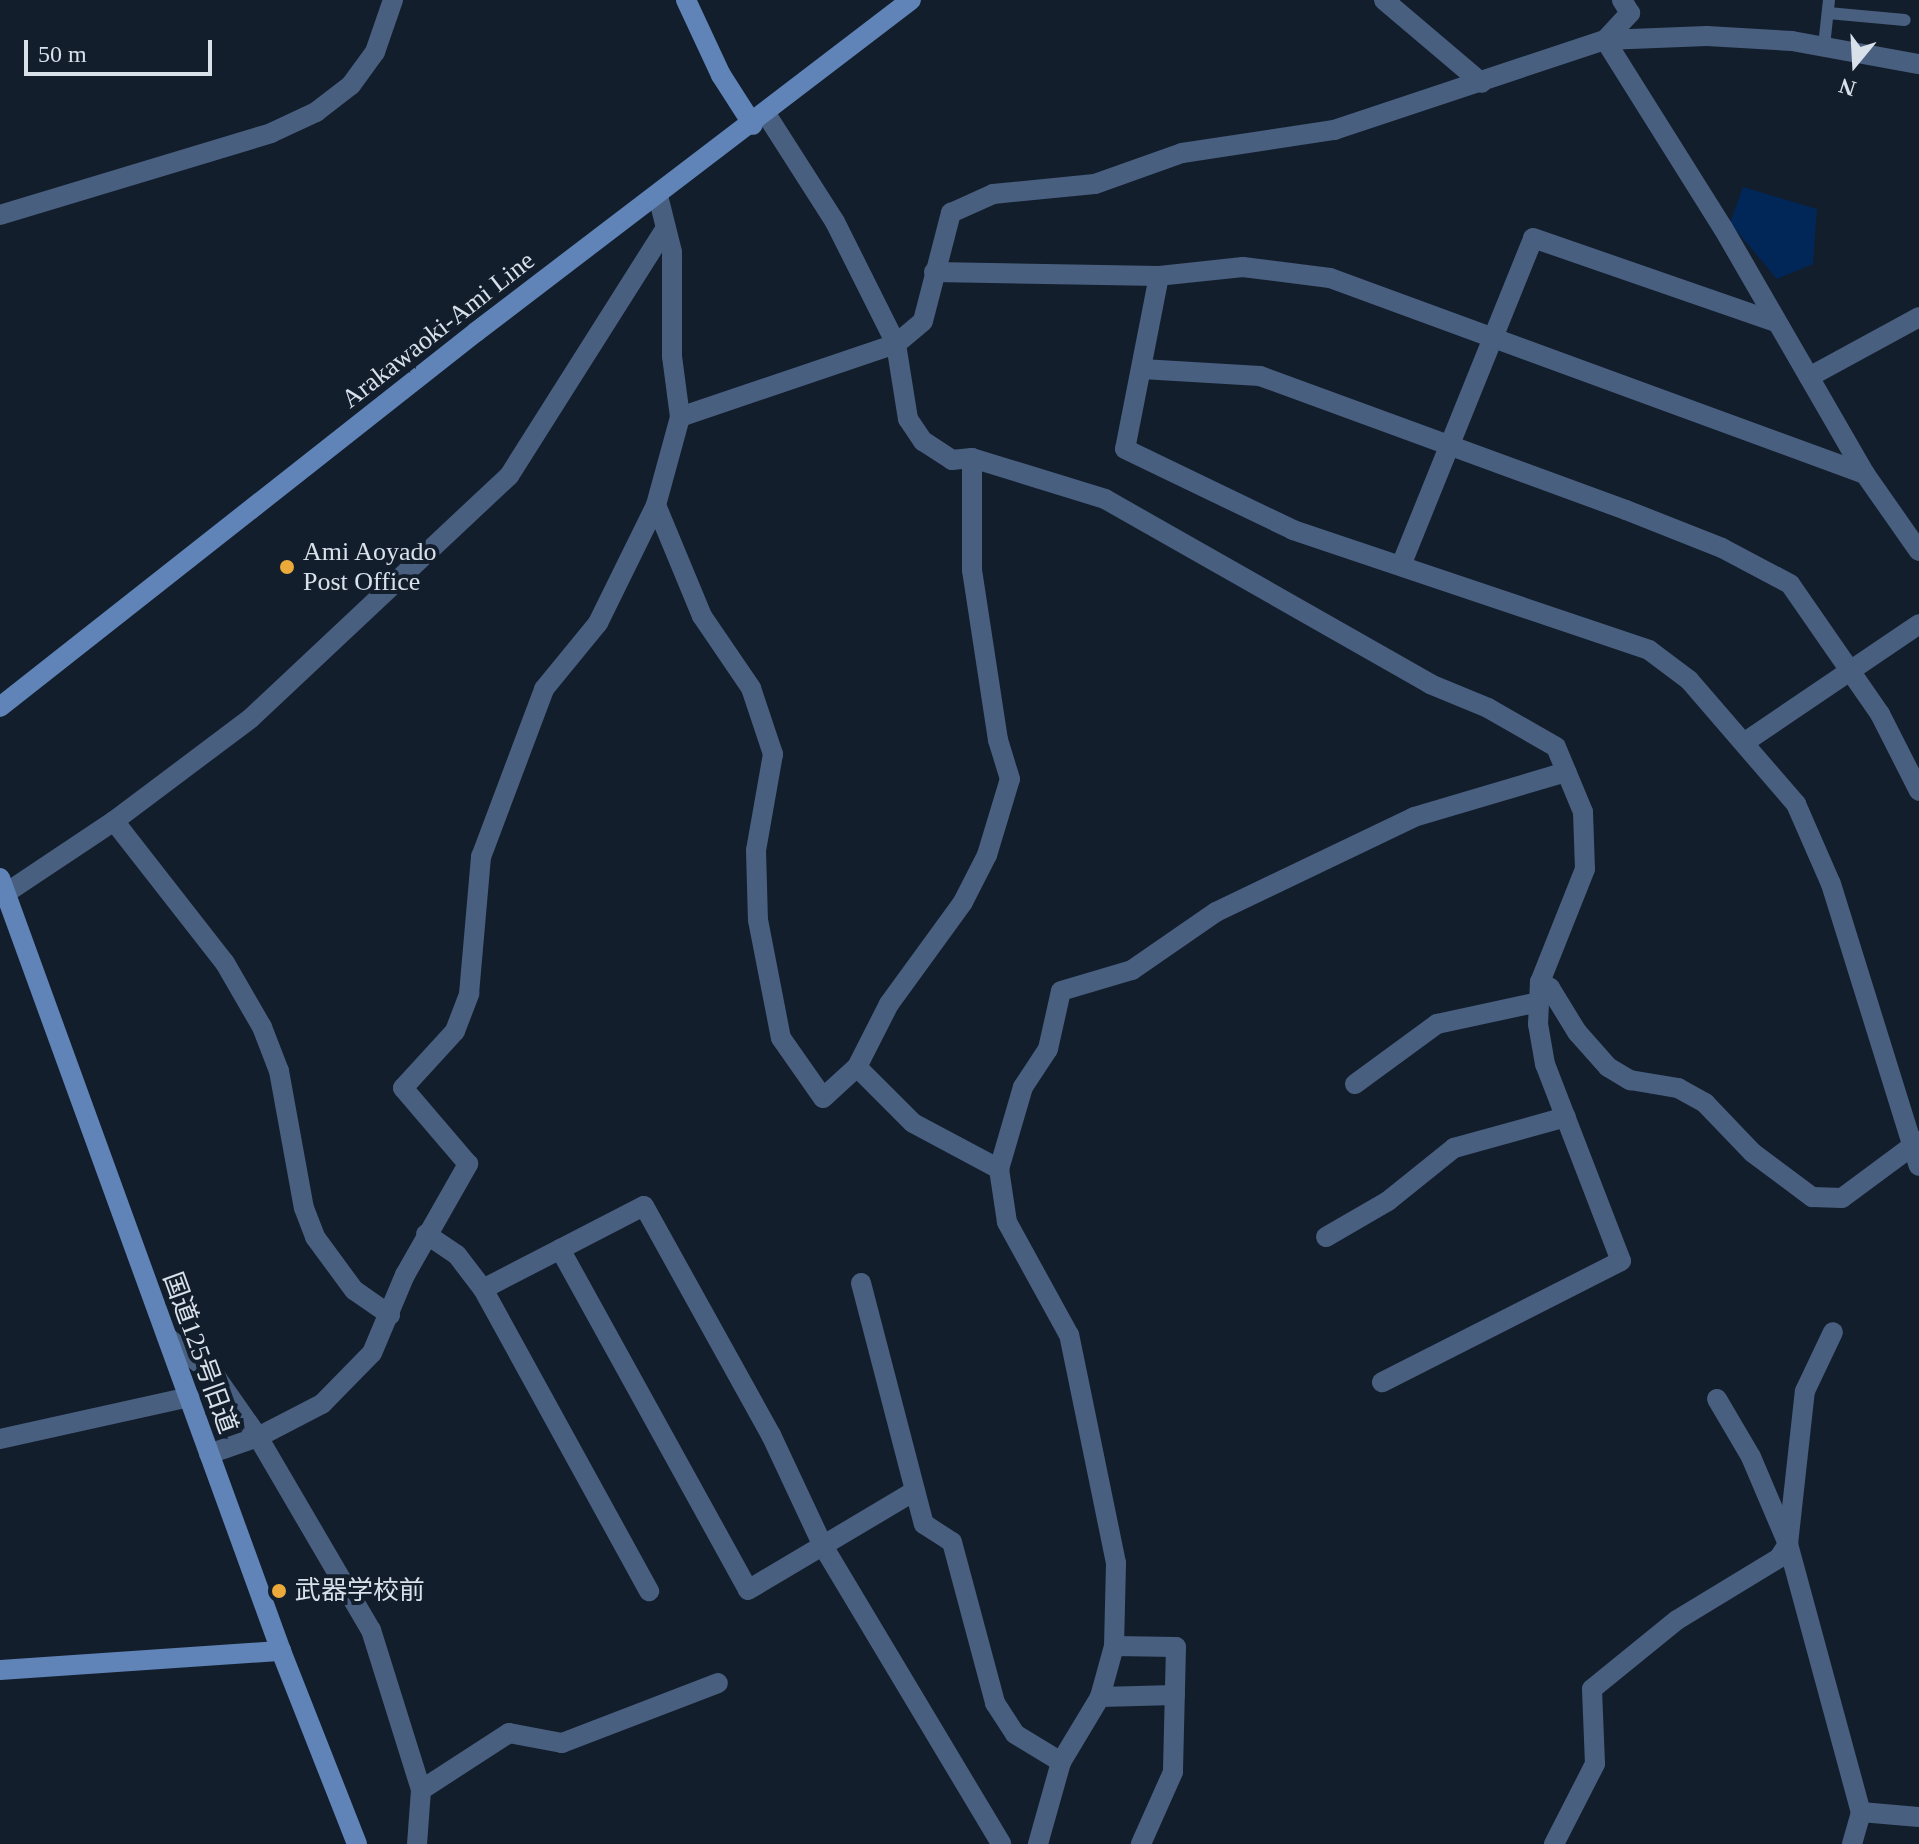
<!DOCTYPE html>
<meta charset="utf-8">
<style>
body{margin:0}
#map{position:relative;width:1919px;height:1844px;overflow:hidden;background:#131e2d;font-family:"Times New Roman","Noto Sans JP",serif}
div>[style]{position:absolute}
.green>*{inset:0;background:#002758}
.lane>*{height:12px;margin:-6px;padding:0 6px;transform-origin:6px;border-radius:6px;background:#495f7f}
.street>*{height:20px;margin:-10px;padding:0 10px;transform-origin:10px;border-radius:10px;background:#495f7f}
.secondary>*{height:20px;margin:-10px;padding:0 10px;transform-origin:10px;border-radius:10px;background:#6084b7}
.dots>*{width:22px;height:22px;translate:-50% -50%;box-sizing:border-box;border:4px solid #131e2d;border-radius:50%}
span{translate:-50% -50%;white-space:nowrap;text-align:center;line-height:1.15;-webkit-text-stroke:8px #131e2d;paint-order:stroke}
.street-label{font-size:26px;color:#d8e0ea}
.poi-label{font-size:26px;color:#d8e0ea}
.left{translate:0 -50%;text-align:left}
.north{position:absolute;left:1815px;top:24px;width:80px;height:80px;-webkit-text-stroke:6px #131e2d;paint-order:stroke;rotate:198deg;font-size:22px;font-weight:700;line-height:32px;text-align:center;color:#d8e0ea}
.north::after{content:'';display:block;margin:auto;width:28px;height:36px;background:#d8e0ea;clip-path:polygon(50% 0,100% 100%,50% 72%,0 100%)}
.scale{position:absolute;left:24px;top:40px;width:188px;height:36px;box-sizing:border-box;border:4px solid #d8e0ea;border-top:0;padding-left:10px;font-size:24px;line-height:28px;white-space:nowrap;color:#d8e0ea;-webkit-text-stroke:6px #131e2d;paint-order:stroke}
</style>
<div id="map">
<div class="green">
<div style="clip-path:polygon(1743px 187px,1817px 209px,1813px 264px,1777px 279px,1730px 223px)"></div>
</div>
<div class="lane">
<div style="left:1828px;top:13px;width:77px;rotate:5.2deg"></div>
<div style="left:1824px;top:46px;width:46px;rotate:-83.8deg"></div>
</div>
<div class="street">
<div style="left:1384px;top:0;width:128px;rotate:40.3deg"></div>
<div style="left:1605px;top:40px;width:222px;rotate:57.9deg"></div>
<div style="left:1723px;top:228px;width:284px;rotate:60deg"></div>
<div style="left:1865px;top:474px;width:94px;rotate:55deg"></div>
<div style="left:1605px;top:40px;width:37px;rotate:-47deg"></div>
<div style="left:1630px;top:13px;width:15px;rotate:-122deg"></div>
<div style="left:766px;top:114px;width:128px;rotate:57.4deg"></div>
<div style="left:835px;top:222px;width:136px;rotate:63.4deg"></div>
<div style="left:896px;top:344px;width:76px;rotate:80.9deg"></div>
<div style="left:908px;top:419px;width:27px;rotate:56deg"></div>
<div style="left:923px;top:441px;width:35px;rotate:33deg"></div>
<div style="left:952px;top:460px;width:20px;rotate:-6deg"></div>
<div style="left:972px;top:458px;width:139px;rotate:17.1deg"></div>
<div style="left:1105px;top:499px;width:374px;rotate:29.6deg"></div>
<div style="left:1430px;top:684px;width:63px;rotate:22.5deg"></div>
<div style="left:1488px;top:708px;width:78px;rotate:29.8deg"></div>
<div style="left:1556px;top:747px;width:70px;rotate:67.4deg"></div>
<div style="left:1583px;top:812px;width:57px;rotate:88deg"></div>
<div style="left:1585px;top:869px;width:122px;rotate:111.7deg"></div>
<div style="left:1540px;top:982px;width:42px;rotate:92.7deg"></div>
<div style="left:1538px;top:1024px;width:41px;rotate:80.1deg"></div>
<div style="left:1545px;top:1064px;width:211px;rotate:68.9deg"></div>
<div style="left:1621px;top:1261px;width:268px;rotate:153.1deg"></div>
<div style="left:0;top:215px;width:283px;rotate:-16.8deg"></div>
<div style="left:271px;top:133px;width:50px;rotate:-25deg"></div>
<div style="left:316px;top:112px;width:44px;rotate:-37.6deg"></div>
<div style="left:351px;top:85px;width:41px;rotate:-54deg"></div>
<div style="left:375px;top:52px;width:55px;rotate:-70.9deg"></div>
<div style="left:934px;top:272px;width:225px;rotate:1deg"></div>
<div style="left:1142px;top:369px;width:118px;rotate:3.4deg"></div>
<div style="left:1260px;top:376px;width:390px;rotate:20.1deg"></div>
<div style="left:1626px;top:510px;width:103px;rotate:21.6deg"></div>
<div style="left:1722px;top:548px;width:77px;rotate:27.9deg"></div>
<div style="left:1790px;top:584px;width:158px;rotate:55.3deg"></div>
<div style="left:1880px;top:714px;width:86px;rotate:63.1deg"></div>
<div style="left:1809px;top:377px;width:125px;rotate:-28.6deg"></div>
<div style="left:680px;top:417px;width:228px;rotate:-18.7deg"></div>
<div style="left:896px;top:344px;width:35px;rotate:-40deg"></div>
<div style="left:923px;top:321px;width:112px;rotate:-75.5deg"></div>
<div style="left:951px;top:213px;width:46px;rotate:-24.3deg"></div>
<div style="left:993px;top:194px;width:102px;rotate:-5.6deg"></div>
<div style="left:1095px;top:184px;width:92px;rotate:-19.6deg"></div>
<div style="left:1182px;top:153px;width:154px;rotate:-8.6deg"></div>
<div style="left:1334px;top:130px;width:286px;rotate:-18.4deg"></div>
<div style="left:1605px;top:40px;width:102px;rotate:-2.2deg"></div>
<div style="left:1707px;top:36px;width:85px;rotate:3.4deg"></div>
<div style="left:1792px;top:41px;width:129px;rotate:10.3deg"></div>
<div style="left:1865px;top:474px;width:570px;rotate:-159.88deg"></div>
<div style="left:1330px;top:278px;width:88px;rotate:-172.8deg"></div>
<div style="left:1243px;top:267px;width:84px;rotate:173.9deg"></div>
<div style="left:1159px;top:276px;width:176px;rotate:101.1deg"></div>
<div style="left:1125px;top:449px;width:187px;rotate:25.7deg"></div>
<div style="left:1293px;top:530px;width:376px;rotate:18.6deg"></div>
<div style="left:1649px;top:650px;width:50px;rotate:36.9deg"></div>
<div style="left:1689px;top:680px;width:164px;rotate:49.2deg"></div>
<div style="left:1796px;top:804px;width:87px;rotate:66.4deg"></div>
<div style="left:1831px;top:884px;width:295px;rotate:72.7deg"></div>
<div style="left:656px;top:505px;width:120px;rotate:67.5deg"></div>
<div style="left:702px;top:616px;width:87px;rotate:55.8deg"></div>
<div style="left:751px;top:688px;width:70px;rotate:71.6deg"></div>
<div style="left:773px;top:754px;width:97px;rotate:100deg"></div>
<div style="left:756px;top:850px;width:70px;rotate:88.4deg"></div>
<div style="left:758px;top:920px;width:120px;rotate:79deg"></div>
<div style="left:781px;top:1038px;width:73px;rotate:55deg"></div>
<div style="left:823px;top:1098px;width:46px;rotate:-42.4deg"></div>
<div style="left:857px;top:1067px;width:79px;rotate:45deg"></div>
<div style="left:913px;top:1123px;width:98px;rotate:28.1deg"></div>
<div style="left:1402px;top:563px;width:350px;rotate:-68deg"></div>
<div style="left:1533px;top:238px;width:257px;rotate:19.1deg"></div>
<div style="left:1745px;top:742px;width:210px;rotate:-34.1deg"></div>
<div style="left:114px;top:821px;width:180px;rotate:52deg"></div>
<div style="left:225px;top:963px;width:74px;rotate:60deg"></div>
<div style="left:262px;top:1027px;width:47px;rotate:68.9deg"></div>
<div style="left:279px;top:1071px;width:139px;rotate:79.7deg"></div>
<div style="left:304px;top:1208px;width:31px;rotate:69deg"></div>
<div style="left:315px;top:1237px;width:66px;rotate:53.7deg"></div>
<div style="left:354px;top:1290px;width:44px;rotate:34.8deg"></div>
<div style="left:6px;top:893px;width:130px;rotate:-33.7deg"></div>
<div style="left:114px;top:821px;width:171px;rotate:-36.9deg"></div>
<div style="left:251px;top:718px;width:354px;rotate:-43.2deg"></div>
<div style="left:509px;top:476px;width:289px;rotate:-57.7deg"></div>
<div style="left:1540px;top:982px;width:12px;rotate:31deg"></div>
<div style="left:1550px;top:988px;width:52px;rotate:58.5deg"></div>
<div style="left:1577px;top:1032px;width:47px;rotate:48.5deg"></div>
<div style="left:1608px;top:1067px;width:26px;rotate:31deg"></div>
<div style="left:1630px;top:1080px;width:49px;rotate:9.5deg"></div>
<div style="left:1678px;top:1088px;width:31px;rotate:29deg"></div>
<div style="left:1705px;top:1103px;width:69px;rotate:46.2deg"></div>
<div style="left:1753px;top:1153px;width:74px;rotate:36.7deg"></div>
<div style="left:1812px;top:1197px;width:30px;rotate:2deg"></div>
<div style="left:1842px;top:1198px;width:96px;rotate:-36.5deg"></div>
<div style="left:857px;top:1067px;width:71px;rotate:-63.1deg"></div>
<div style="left:889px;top:1004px;width:126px;rotate:-54deg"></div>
<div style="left:963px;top:902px;width:53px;rotate:-62.9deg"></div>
<div style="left:987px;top:855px;width:79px;rotate:-73.2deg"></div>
<div style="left:1010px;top:779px;width:41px;rotate:-107.1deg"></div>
<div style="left:998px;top:740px;width:172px;rotate:-98.7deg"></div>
<div style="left:972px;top:570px;width:112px;rotate:-90deg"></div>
<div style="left:1355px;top:1084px;width:102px;rotate:-36.2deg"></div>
<div style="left:1437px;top:1024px;width:104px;rotate:-12.2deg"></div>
<div style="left:426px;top:1234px;width:37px;rotate:34deg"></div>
<div style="left:457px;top:1255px;width:43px;rotate:52.6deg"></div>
<div style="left:483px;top:1289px;width:181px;rotate:-27.3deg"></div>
<div style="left:644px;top:1206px;width:262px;rotate:61deg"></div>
<div style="left:771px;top:1435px;width:123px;rotate:64.9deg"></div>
<div style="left:823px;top:1546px;width:347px;rotate:59.1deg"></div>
<div style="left:1326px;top:1237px;width:72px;rotate:-30.1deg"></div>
<div style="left:1388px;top:1201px;width:85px;rotate:-38.8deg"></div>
<div style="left:1454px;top:1148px;width:116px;rotate:-15.5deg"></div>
<div style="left:560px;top:1249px;width:389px;rotate:61.1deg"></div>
<div style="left:748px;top:1590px;width:194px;rotate:-30.7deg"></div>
<div style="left:861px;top:1283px;width:249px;rotate:75.4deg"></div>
<div style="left:924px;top:1524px;width:33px;rotate:33deg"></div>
<div style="left:952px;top:1542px;width:167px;rotate:75deg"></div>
<div style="left:995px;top:1703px;width:37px;rotate:57deg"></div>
<div style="left:1015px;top:1734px;width:54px;rotate:31.3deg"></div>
<div style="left:483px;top:1289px;width:345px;rotate:61.2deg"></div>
<div style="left:167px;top:1337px;width:63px;rotate:39.2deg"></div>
<div style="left:216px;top:1377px;width:73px;rotate:55deg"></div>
<div style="left:258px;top:1437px;width:224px;rotate:59.7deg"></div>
<div style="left:371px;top:1630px;width:168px;rotate:72.6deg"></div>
<div style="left:421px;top:1790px;width:54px;rotate:94.2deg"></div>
<div style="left:1717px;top:1399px;width:67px;rotate:59.6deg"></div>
<div style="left:1751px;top:1457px;width:95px;rotate:67deg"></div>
<div style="left:1788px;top:1544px;width:278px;rotate:74.8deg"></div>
<div style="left:0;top:1439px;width:194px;rotate:-12.5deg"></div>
<div style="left:209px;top:1454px;width:52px;rotate:-19.1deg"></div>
<div style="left:258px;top:1437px;width:72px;rotate:-27.3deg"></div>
<div style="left:322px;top:1404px;width:71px;rotate:-45.6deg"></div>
<div style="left:372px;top:1353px;width:85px;rotate:-67.1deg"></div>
<div style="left:405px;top:1275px;width:128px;rotate:-60.4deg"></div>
<div style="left:468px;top:1164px;width:100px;rotate:-130.5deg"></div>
<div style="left:403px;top:1088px;width:77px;rotate:-47.6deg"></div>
<div style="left:455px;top:1031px;width:40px;rotate:-69deg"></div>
<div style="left:469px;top:994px;width:138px;rotate:-85deg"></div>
<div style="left:481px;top:857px;width:179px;rotate:-69.4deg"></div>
<div style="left:544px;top:689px;width:85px;rotate:-50.7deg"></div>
<div style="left:598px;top:623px;width:131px;rotate:-63.8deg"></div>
<div style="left:656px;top:505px;width:91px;rotate:-74.7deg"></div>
<div style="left:680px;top:417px;width:62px;rotate:-97.5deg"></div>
<div style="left:672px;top:356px;width:104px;rotate:-90deg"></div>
<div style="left:672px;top:252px;width:58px;rotate:-104deg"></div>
<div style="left:1114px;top:1646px;width:62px;rotate:0.9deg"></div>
<div style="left:1176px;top:1647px;width:125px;rotate:91.4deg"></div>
<div style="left:1173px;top:1772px;width:79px;rotate:114deg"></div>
<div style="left:1100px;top:1697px;width:75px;rotate:-1.5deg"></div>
<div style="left:421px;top:1790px;width:105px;rotate:-32.9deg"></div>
<div style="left:509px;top:1733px;width:54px;rotate:10.7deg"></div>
<div style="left:562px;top:1743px;width:167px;rotate:-21deg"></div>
<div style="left:1038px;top:1844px;width:85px;rotate:-74.3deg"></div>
<div style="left:1061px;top:1762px;width:76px;rotate:-59deg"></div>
<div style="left:1100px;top:1697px;width:53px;rotate:-74.6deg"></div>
<div style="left:1114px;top:1646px;width:83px;rotate:-88.6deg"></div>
<div style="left:1116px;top:1563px;width:233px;rotate:-101.6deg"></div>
<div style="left:1069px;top:1335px;width:129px;rotate:-118.8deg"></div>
<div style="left:1007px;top:1222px;width:54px;rotate:-98.6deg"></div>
<div style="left:999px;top:1169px;width:85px;rotate:-73.7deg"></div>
<div style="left:1023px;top:1087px;width:45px;rotate:-56.7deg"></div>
<div style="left:1048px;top:1049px;width:59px;rotate:-77.4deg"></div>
<div style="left:1061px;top:991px;width:74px;rotate:-16.5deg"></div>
<div style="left:1132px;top:970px;width:102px;rotate:-34.6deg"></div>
<div style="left:1216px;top:912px;width:220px;rotate:-25.6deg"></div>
<div style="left:1414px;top:817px;width:159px;rotate:-16.5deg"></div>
<div style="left:1554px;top:1844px;width:90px;rotate:-62.9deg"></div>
<div style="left:1595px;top:1764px;width:75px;rotate:-92.3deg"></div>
<div style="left:1592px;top:1689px;width:109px;rotate:-39.1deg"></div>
<div style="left:1677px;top:1620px;width:119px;rotate:-31.3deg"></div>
<div style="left:1779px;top:1558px;width:17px;rotate:-57deg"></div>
<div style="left:1788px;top:1544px;width:154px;rotate:-83.7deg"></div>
<div style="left:1805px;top:1391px;width:65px;rotate:-64.6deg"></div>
<div style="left:1852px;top:1844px;width:33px;rotate:-74deg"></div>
<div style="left:1861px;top:1812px;width:58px;rotate:4.9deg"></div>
</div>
<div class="secondary">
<div style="left:686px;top:0;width:83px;rotate:65deg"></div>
<div style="left:721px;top:75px;width:59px;rotate:57.4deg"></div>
<div style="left:0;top:707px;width:606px;rotate:-38.23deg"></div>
<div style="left:476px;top:332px;width:547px;rotate:-37.35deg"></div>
<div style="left:0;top:878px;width:822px;rotate:70.02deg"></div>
<div style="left:281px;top:1651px;width:207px;rotate:68.5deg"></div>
<div style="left:0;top:1670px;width:282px;rotate:-3.9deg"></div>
</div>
<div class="dots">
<div style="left:287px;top:567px;background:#ebaa39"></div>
<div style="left:279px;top:1591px;background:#ebaa39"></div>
</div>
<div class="street-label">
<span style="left:438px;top:330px;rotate:-38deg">Arakawaoki-Ami Line</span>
<span style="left:200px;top:1353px;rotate:70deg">国道125号旧道</span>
</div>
<div class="poi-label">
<span class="left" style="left:303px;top:567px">Ami Aoyado<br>Post Office</span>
<span class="left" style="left:295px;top:1591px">武器学校前</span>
</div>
<div class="north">N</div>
<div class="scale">50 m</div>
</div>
